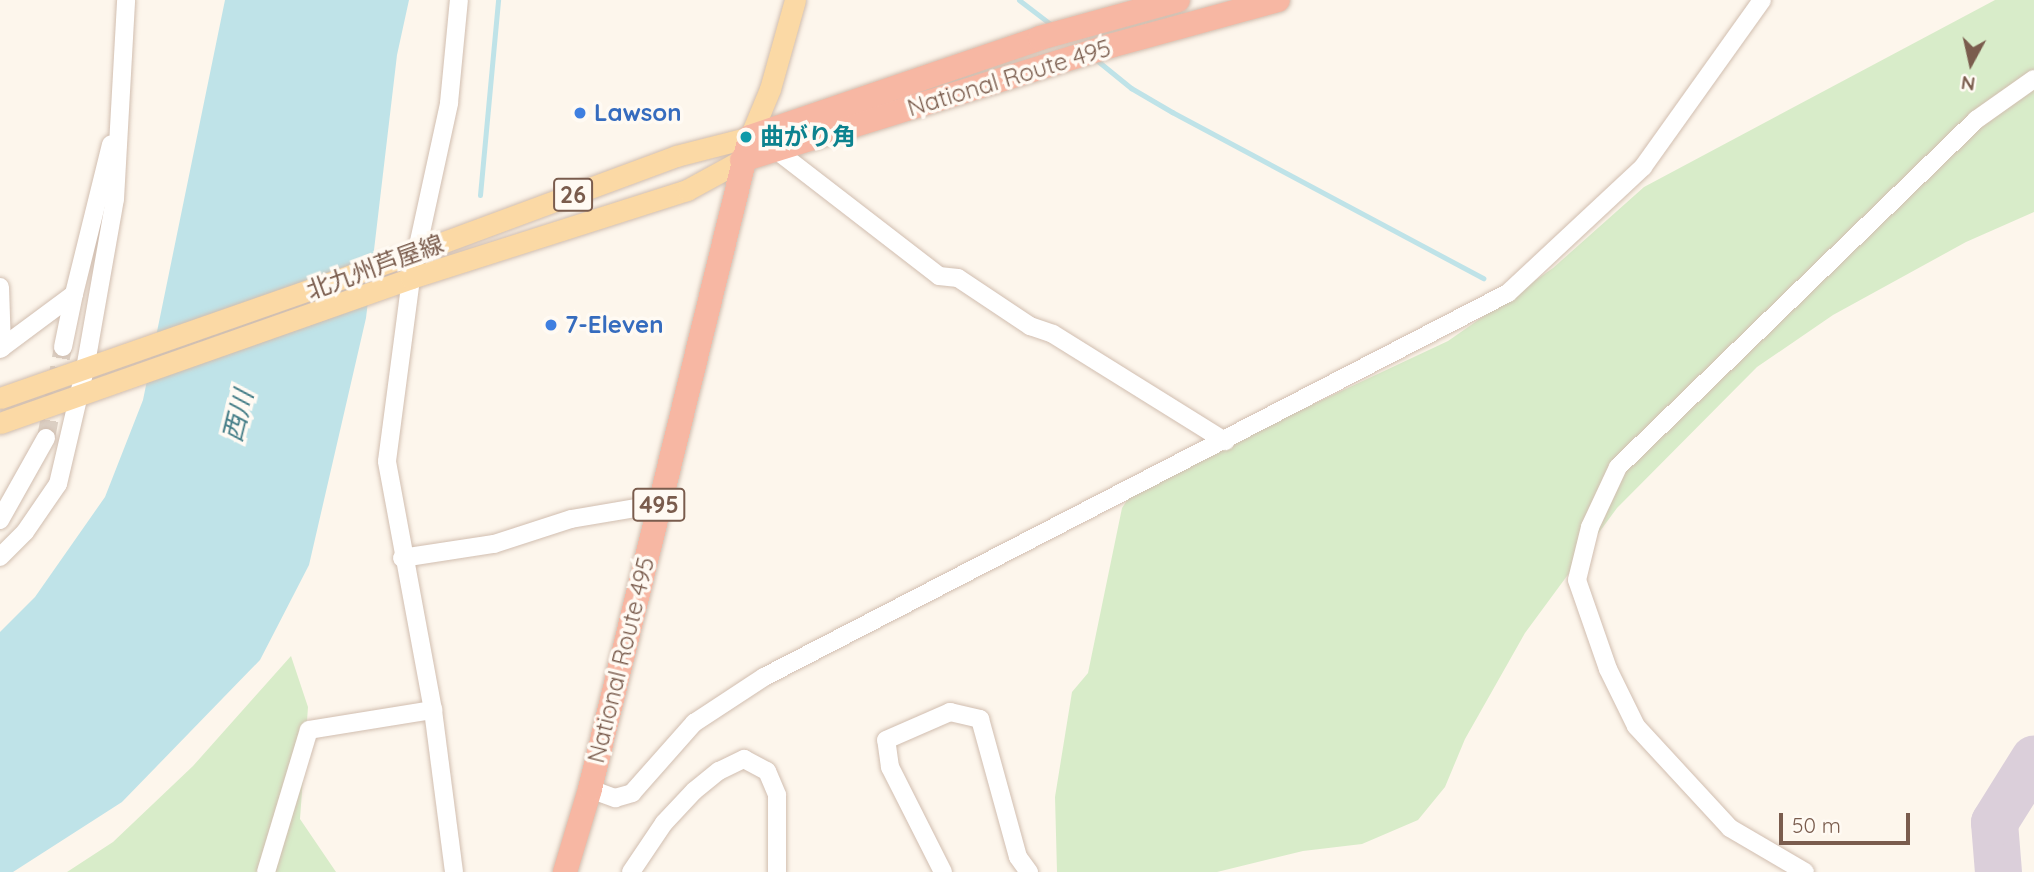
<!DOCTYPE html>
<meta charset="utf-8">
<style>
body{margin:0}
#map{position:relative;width:2034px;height:872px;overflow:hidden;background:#fdf6ec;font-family:Quicksand,"Noto Sans JP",sans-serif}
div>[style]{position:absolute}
.green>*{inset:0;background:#d8ecc9}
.water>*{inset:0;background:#bfe3e8}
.stream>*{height:5px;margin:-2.5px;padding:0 2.5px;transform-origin:2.5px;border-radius:2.5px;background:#bfe3e8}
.taxiway>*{height:47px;margin:-23.5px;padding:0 23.5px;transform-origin:23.5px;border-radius:23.5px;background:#dbcfda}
.minor-tunnel>*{height:18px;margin-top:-9px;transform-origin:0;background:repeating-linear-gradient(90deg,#dcd0c4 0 18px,transparent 0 27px)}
.roads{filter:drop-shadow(0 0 2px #d1beb0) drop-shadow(0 0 2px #d1beb0)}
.minor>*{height:18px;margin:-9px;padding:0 9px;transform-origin:9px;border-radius:9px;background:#fff}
.major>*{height:21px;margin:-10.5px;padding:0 10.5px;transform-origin:10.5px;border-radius:10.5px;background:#fbd9a5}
.highway>*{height:24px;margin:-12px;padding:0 12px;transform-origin:12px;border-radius:12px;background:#f7b7a3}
.dots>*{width:19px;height:19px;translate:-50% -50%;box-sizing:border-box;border:4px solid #fffaf3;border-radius:50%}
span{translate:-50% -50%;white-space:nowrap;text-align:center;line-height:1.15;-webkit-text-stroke:7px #fffaf3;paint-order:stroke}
.shield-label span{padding:2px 5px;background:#fffaf3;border:2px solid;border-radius:5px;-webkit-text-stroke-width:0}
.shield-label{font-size:23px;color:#7a5c4d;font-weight:700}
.street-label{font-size:24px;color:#7a5c4d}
.shop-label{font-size:24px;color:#366cbe;font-weight:700}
.left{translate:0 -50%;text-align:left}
.culture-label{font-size:24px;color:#0d838f;font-weight:700}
.water-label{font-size:26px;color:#437c86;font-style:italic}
.north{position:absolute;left:1936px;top:28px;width:70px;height:70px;-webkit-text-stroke:5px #fffaf3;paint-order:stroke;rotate:188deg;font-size:19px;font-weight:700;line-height:28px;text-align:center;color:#7a5c4d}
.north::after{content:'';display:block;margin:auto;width:24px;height:32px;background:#7a5c4d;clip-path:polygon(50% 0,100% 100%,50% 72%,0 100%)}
.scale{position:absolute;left:1779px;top:813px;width:131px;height:32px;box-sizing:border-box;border:4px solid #7a5c4d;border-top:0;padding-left:9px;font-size:21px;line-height:24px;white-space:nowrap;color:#7a5c4d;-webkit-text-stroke:5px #fffaf3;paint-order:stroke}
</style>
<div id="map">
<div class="green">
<div style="clip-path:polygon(1995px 0,2034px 0,2034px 212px,1966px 242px,1833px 315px,1757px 367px,1617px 508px,1525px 633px,1465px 739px,1445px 787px,1418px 820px,1362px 844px,1303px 851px,1217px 872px,1057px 872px,1055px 797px,1072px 692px,1088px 673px,1122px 508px,1135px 488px,1448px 341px,1553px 268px,1644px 187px)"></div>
<div style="clip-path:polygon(291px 656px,308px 707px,300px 819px,336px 872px,67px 872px,113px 842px,193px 766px)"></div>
</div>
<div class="water">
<div style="clip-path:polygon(225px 0,409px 0,397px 55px,366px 318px,309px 565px,260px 660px,122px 802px,13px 872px,0 872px,0 632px,35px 597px,105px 497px,143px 400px)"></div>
</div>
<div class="stream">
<div style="left:1019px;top:0;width:43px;rotate:37.4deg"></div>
<div style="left:1094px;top:58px;width:48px;rotate:39deg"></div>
<div style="left:1131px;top:88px;width:48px;rotate:30.3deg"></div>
<div style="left:1172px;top:112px;width:353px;rotate:28.1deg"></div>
<div style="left:480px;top:195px;width:196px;rotate:-84.7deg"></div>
</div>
<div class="taxiway">
<div style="left:1998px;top:872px;width:50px;rotate:-94.6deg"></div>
<div style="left:1994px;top:822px;width:75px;rotate:-58deg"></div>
</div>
<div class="minor-tunnel">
<div style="left:46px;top:438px;width:93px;rotate:-79.4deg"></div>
</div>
<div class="roads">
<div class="minor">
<div style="left:776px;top:150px;width:206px;rotate:37.7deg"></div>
<div style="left:939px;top:276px;width:19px;rotate:6deg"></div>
<div style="left:958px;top:278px;width:87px;rotate:33.7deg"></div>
<div style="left:1030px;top:326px;width:24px;rotate:19deg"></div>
<div style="left:1053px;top:334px;width:203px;rotate:31.9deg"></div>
<div style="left:0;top:287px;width:61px;rotate:88.1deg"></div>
<div style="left:63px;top:347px;width:54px;rotate:-78.3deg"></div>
<div style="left:0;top:349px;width:92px;rotate:-36.6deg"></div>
<div style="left:74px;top:294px;width:154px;rotate:-76.1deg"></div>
<div style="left:0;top:520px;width:94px;rotate:-60.7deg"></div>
<div style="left:0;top:557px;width:35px;rotate:-45deg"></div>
<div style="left:25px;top:532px;width:58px;rotate:-55.5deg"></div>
<div style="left:58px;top:484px;width:118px;rotate:-76.8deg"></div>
<div style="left:85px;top:369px;width:173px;rotate:-80deg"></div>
<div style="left:115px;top:199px;width:199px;rotate:-86.8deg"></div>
<div style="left:402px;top:558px;width:93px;rotate:-8.7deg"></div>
<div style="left:494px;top:544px;width:81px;rotate:-18deg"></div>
<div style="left:571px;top:519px;width:89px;rotate:-9.7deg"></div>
<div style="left:590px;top:789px;width:27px;rotate:20deg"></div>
<div style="left:615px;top:798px;width:18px;rotate:-16deg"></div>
<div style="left:632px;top:793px;width:94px;rotate:-48.5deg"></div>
<div style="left:694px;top:723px;width:84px;rotate:-33.3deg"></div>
<div style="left:764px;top:677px;width:837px;rotate:-27.3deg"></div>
<div style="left:1508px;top:293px;width:185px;rotate:-43deg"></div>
<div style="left:1643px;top:167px;width:205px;rotate:-54.5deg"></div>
<div style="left:266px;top:872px;width:148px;rotate:-73.2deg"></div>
<div style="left:309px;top:730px;width:126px;rotate:-9.2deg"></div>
<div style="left:454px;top:872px;width:163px;rotate:-97.4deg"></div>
<div style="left:433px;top:710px;width:253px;rotate:-100.5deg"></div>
<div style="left:387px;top:461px;width:185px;rotate:-82.5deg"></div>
<div style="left:411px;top:278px;width:179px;rotate:-77.7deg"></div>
<div style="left:449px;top:103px;width:103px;rotate:-84.5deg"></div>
<div style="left:631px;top:872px;width:59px;rotate:-56deg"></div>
<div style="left:664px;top:823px;width:44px;rotate:-46.8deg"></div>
<div style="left:694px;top:791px;width:32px;rotate:-39deg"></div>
<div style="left:719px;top:771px;width:28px;rotate:-26deg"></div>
<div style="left:744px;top:759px;width:26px;rotate:28deg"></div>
<div style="left:767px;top:771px;width:26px;rotate:67deg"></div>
<div style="left:777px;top:795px;width:77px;rotate:90deg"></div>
<div style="left:943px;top:872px;width:118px;rotate:-116.8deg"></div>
<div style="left:890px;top:767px;width:27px;rotate:-98deg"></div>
<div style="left:886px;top:740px;width:70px;rotate:-23.6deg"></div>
<div style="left:950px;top:712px;width:31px;rotate:13deg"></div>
<div style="left:980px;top:719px;width:143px;rotate:74.6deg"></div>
<div style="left:1018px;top:857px;width:19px;rotate:54deg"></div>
<div style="left:1805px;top:872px;width:87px;rotate:-149.6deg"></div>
<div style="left:1730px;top:828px;width:139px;rotate:-132.7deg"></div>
<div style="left:1636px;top:726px;width:64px;rotate:-116.2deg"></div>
<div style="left:1608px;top:669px;width:94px;rotate:-109.2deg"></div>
<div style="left:1577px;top:580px;width:55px;rotate:-76.2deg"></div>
<div style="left:1590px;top:527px;width:66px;rotate:-65deg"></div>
<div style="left:1618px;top:467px;width:499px;rotate:-44.1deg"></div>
<div style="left:1976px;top:120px;width:71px;rotate:-35.3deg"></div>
</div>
<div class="major">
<div style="left:0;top:398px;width:422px;rotate:-19.3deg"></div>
<div style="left:398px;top:259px;width:296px;rotate:-20.3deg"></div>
<div style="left:676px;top:156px;width:76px;rotate:-14.4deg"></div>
<div style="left:750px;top:137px;width:52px;rotate:-67.4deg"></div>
<div style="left:770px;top:89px;width:92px;rotate:-74.3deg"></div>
<div style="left:0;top:423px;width:436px;rotate:-19.4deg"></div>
<div style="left:411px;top:278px;width:290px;rotate:-17.7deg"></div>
<div style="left:687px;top:190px;width:63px;rotate:-28.6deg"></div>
</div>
<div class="highway">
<div style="left:742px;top:160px;width:385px;rotate:-17.2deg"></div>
<div style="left:1110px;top:46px;width:174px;rotate:-15.3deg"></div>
<div style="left:565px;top:872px;width:87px;rotate:-73.2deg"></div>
<div style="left:590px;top:789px;width:671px;rotate:-76.21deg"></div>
<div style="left:750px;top:137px;width:306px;rotate:-18.8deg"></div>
<div style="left:1040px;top:38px;width:143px;rotate:-15.4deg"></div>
</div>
</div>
<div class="dots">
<div style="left:580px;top:113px;background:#3f7fe0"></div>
<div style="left:746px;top:137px;background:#0f9aa8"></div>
<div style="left:551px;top:325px;background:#3f7fe0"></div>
</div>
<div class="shield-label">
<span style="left:573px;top:195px">26</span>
<span style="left:659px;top:505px">495</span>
</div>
<div class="street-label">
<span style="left:1009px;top:78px;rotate:-17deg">National Route 495</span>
<span style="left:375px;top:267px;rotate:-20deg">北九州芦屋線</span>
<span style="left:621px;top:660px;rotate:-76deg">National Route 495</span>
</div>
<div class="shop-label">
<span class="left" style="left:594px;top:113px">Lawson</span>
<span class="left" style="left:565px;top:325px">7-Eleven</span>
</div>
<div class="culture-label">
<span class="left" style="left:760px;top:137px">曲がり角</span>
</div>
<div class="water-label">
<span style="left:238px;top:416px;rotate:-76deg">西川</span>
</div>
<div class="north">N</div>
<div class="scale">50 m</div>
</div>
